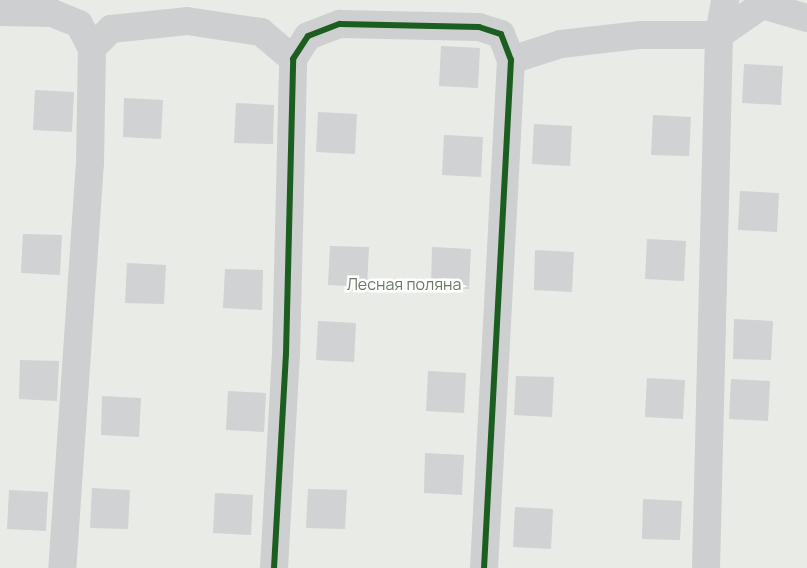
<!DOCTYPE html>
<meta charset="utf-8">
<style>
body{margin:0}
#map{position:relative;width:807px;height:568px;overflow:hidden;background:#f9f9f9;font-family:Manrope,sans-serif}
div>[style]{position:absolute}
.green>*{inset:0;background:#e8ebe6}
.building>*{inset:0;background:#d0d2d3}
.street>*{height:28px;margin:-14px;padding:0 14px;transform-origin:14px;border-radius:14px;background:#cecfd0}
.cycleway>*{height:6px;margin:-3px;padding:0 3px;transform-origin:3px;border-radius:3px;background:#1b5e20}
span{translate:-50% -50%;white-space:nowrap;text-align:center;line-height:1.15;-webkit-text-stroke:5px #fff;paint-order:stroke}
.park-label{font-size:16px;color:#687a64}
</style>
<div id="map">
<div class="green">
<div style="clip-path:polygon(0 0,807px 0,807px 568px,0 568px)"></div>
</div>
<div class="building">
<div style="clip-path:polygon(441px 46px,480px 48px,478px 88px,439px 86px)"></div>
<div style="clip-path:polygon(744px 64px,783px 66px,781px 105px,742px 103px)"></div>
<div style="clip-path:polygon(35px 90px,74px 92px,72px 132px,33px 130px)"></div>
<div style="clip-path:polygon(124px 98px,163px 100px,161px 139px,123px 137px)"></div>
<div style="clip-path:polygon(236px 103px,274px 105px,273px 144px,234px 143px)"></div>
<div style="clip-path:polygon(318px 112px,357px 114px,355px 154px,316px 152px)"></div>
<div style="clip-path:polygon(653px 115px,691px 117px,689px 156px,651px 155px)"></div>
<div style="clip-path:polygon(534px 124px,572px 126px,570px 166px,532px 164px)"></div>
<div style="clip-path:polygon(444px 135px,483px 137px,481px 177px,442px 175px)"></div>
<div style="clip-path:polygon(740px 191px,779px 193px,777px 232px,738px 230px)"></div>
<div style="clip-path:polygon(23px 234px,62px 235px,60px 275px,21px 273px)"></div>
<div style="clip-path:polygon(647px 239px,686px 241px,684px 281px,645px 279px)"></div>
<div style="clip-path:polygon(330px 246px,369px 247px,367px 287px,328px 285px)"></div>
<div style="clip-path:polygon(432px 247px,471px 249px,469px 289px,431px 287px)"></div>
<div style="clip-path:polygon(535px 250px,574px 252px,572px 292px,534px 290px)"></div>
<div style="clip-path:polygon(127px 263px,166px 265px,164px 304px,125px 303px)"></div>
<div style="clip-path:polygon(225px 269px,263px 270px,262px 310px,223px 308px)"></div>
<div style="clip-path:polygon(734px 319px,773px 321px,771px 360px,733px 359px)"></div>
<div style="clip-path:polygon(318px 321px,356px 323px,354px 362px,316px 360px)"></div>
<div style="clip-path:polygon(20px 360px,59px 361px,57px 401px,19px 399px)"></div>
<div style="clip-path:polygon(428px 371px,466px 373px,464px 413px,426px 411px)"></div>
<div style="clip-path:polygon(516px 376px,554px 377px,552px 417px,514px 415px)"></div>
<div style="clip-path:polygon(647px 378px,685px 380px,683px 419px,645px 417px)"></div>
<div style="clip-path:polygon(731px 379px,770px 381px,768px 421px,729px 419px)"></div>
<div style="clip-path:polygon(228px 391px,266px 393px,264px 432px,226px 430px)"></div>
<div style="clip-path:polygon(102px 396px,141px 398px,139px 437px,101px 435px)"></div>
<div style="clip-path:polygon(425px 453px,464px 455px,462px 495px,424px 493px)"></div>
<div style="clip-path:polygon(92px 488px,130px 490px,128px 529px,90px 528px)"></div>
<div style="clip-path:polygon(308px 489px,347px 490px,345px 529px,306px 528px)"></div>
<div style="clip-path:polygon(9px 490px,48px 492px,46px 531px,7px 529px)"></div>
<div style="clip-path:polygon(215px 493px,253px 495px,251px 535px,213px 533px)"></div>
<div style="clip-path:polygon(643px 499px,682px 501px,680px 540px,642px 539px)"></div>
<div style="clip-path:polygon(515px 507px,553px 509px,551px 549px,513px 547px)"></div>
</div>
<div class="street">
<div style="left:0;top:12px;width:52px;rotate:1.1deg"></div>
<div style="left:52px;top:13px;width:29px;rotate:22deg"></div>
<div style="left:79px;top:24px;width:27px;rotate:62deg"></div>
<div style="left:92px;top:48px;width:114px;rotate:91deg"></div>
<div style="left:90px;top:162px;width:407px;rotate:93.9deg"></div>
<div style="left:92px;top:48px;width:27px;rotate:-45deg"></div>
<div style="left:111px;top:29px;width:76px;rotate:-6deg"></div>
<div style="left:187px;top:21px;width:75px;rotate:8.5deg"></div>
<div style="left:261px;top:32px;width:42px;rotate:40.2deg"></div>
<div style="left:511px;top:60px;width:52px;rotate:-17.7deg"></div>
<div style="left:561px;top:44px;width:80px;rotate:-6.5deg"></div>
<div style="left:640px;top:35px;width:79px"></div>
<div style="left:719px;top:35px;width:52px;rotate:-34.9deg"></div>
<div style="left:762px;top:5px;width:47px;rotate:16.1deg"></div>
<div style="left:274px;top:568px;width:214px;rotate:-86.8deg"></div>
<div style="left:286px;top:354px;width:295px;rotate:-88.6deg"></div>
<div style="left:293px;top:59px;width:27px;rotate:-57deg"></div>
<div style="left:308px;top:36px;width:34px;rotate:-21deg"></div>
<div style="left:340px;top:24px;width:139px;rotate:1.2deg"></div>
<div style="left:479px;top:27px;width:23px;rotate:18deg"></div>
<div style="left:501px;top:34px;width:28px;rotate:69deg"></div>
<div style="left:511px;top:60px;width:509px;rotate:93.04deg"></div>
<div style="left:706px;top:568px;width:533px;rotate:-88.6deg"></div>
<div style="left:719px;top:35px;width:36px;rotate:-80deg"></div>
</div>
<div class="cycleway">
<div style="left:274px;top:568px;width:214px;rotate:-86.8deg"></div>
<div style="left:286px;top:354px;width:295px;rotate:-88.6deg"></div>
<div style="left:293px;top:59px;width:27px;rotate:-57deg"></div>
<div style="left:308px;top:36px;width:34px;rotate:-21deg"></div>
<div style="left:340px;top:24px;width:139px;rotate:1.2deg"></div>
<div style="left:479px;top:27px;width:23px;rotate:18deg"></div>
<div style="left:501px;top:34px;width:28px;rotate:69deg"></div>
<div style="left:511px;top:60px;width:509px;rotate:93.04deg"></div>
</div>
<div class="park-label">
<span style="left:404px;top:284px">Лесная поляна</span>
</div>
</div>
